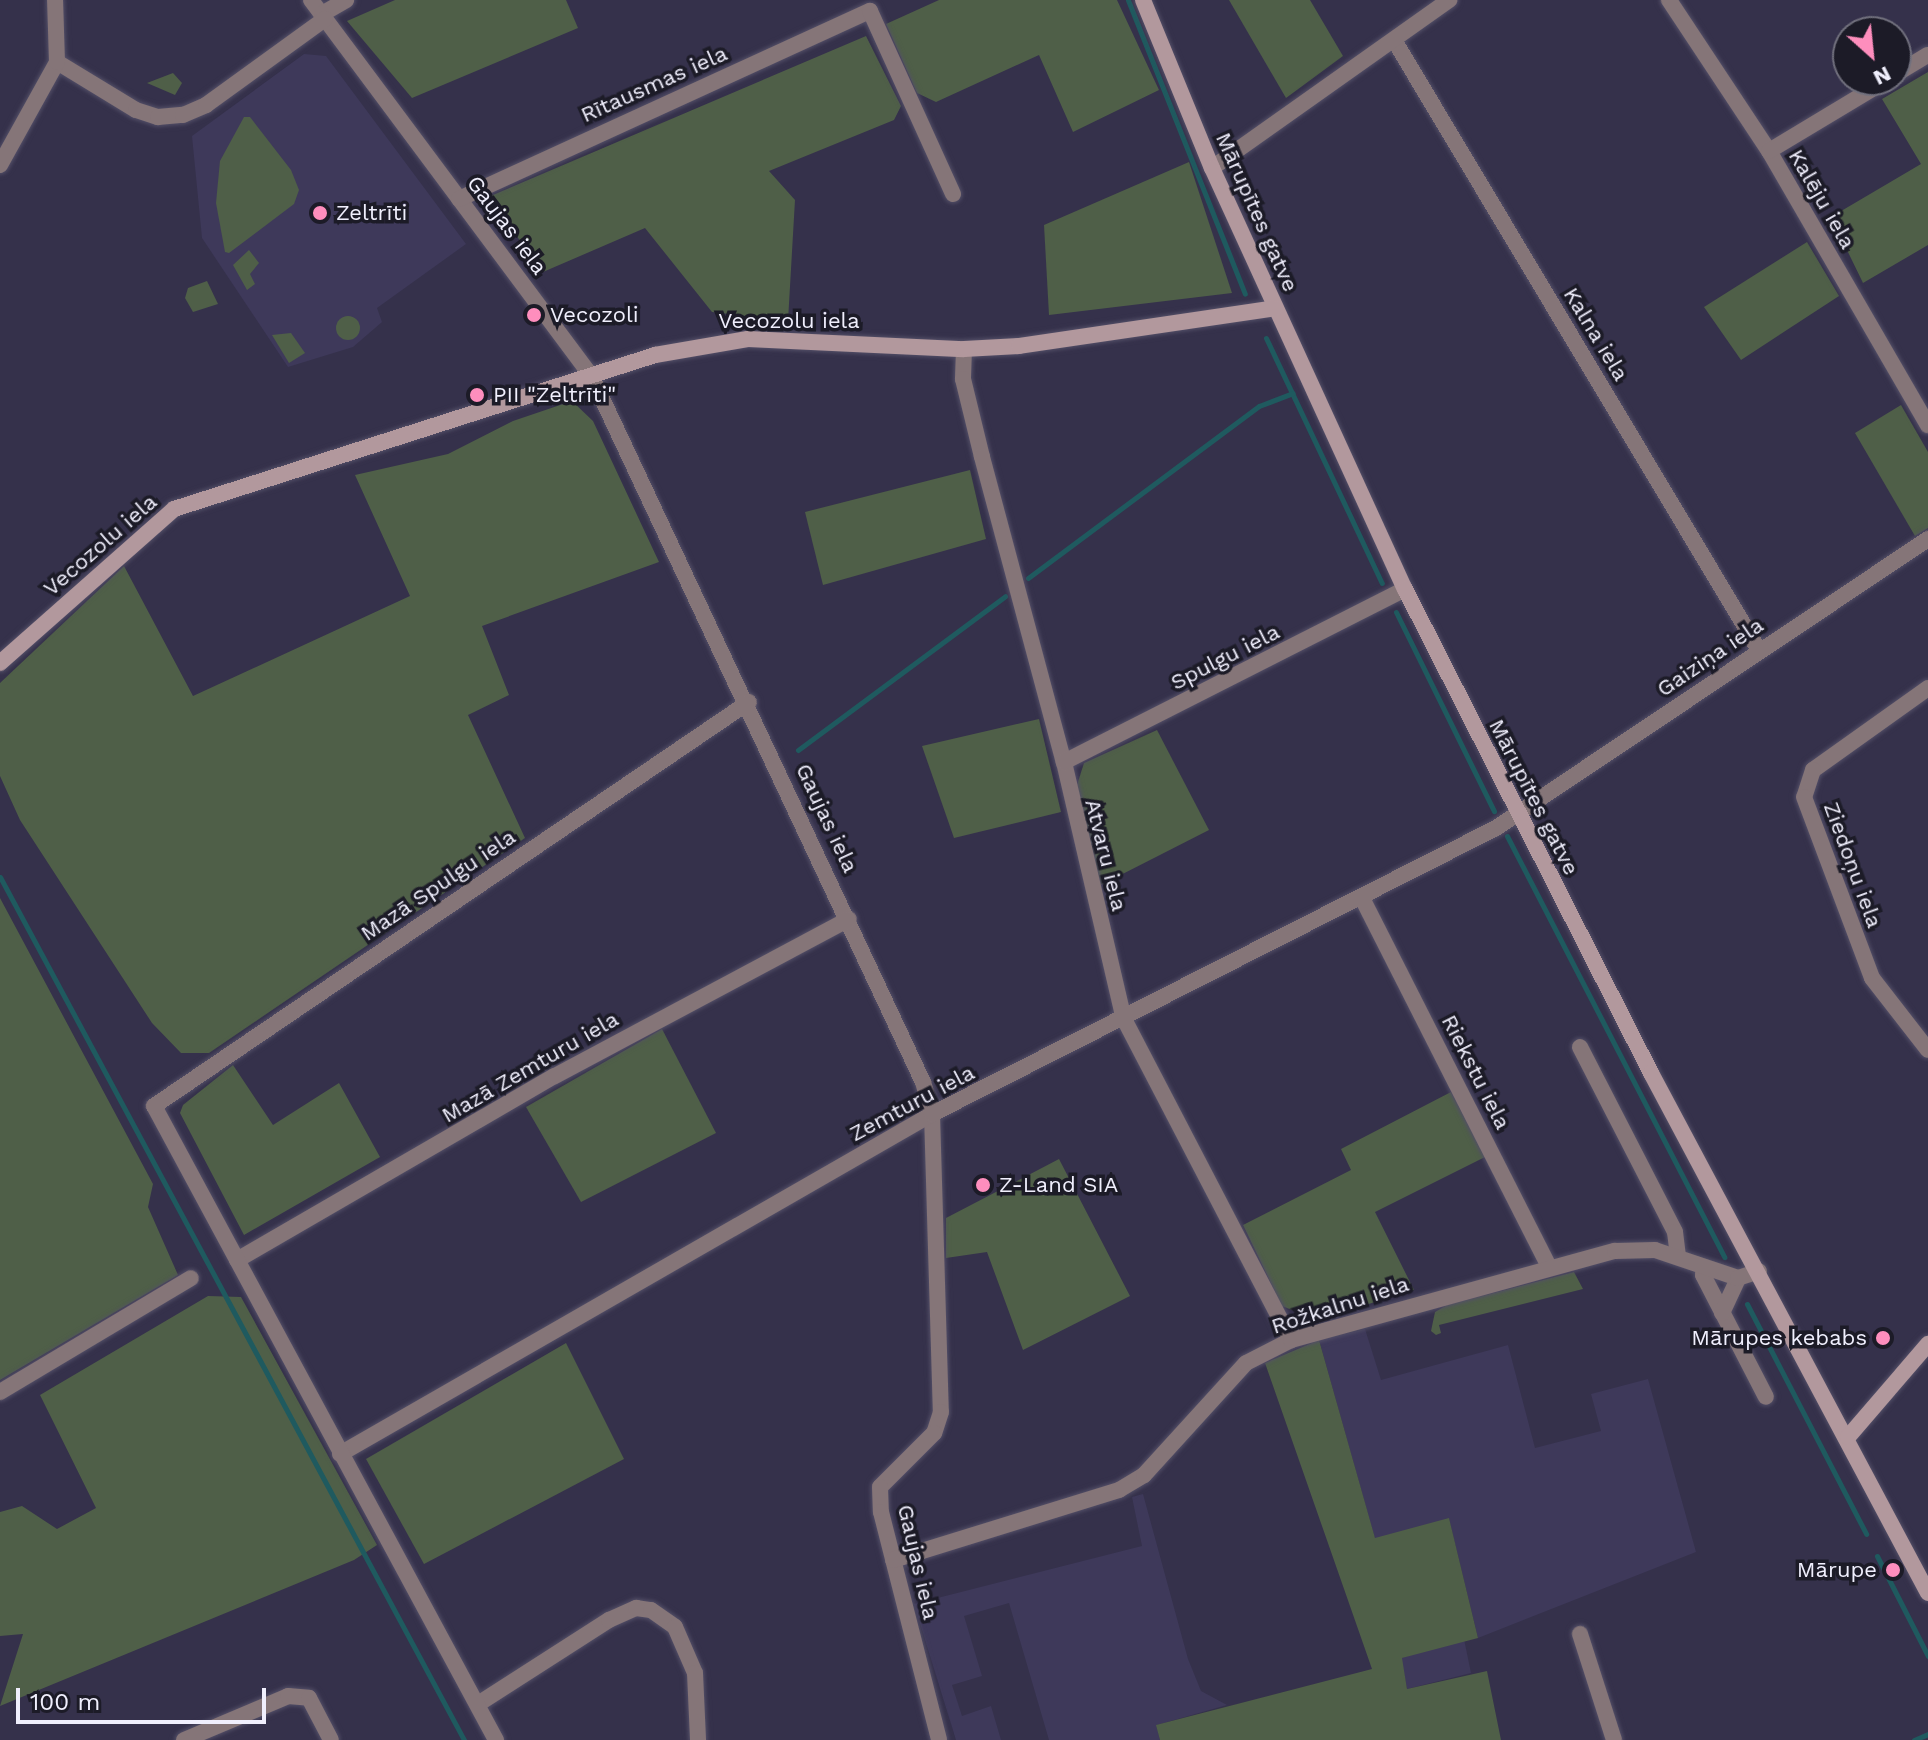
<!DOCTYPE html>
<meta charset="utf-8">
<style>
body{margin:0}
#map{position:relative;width:1928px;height:1740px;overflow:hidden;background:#35314b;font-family:"Work Sans",sans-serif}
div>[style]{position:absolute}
.built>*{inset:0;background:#3e395a}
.green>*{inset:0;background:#4f5f48}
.round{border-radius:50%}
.stream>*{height:5px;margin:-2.5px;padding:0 2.5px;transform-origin:2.5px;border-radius:2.5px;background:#1f5a5f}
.roads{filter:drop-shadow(0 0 2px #534f67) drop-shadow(0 0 2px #534f67)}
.street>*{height:16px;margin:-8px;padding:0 8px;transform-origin:8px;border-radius:8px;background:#857578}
.secondary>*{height:16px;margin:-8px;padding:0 8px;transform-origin:8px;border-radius:8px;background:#b2989d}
.dots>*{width:22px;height:22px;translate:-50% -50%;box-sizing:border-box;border:4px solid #1c1b27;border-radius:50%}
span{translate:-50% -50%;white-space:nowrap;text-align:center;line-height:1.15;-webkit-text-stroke:7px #1c1b27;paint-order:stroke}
.street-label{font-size:22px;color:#f0effd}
.poi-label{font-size:22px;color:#f0effd}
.left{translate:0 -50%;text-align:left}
.right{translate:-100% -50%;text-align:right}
.north{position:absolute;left:1832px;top:16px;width:80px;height:80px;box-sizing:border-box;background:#1c1b27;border:2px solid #71707d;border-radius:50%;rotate:153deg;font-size:22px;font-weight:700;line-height:32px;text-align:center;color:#f0effd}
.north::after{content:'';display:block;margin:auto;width:28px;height:36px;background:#fe8ebd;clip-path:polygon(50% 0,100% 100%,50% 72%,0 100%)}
.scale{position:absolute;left:16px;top:1688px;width:250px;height:36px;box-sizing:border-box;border:4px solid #f0effd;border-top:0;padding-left:10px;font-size:24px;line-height:28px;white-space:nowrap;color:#f0effd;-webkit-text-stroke:6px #1c1b27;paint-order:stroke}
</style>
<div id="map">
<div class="built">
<div style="clip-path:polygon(304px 54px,326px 56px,466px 244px,377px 308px,382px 322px,353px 347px,288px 367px,202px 238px,192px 136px)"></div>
<div style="clip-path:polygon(1365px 1329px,1381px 1380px,1508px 1345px,1535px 1448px,1601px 1431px,1591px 1394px,1648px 1379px,1696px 1552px,1478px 1638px,1449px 1519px,1375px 1539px,1319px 1340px)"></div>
<div style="clip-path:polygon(1143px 1494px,1188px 1659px,1201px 1691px,1227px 1705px,1157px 1725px,1160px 1740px,1049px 1740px,1009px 1603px,964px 1616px,982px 1676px,952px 1685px,962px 1716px,991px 1706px,1001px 1740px,956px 1740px,914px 1604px,1142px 1546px,1132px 1497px)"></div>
<div style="clip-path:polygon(1464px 1639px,1471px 1673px,1407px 1689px,1401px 1658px)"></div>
</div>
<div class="green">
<div style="clip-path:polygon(395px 0,566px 0,578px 28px,412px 98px,347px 21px)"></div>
<div style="clip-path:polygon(939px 0,1117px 0,1159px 90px,1073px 132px,1039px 55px,936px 102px,917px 93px,886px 24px)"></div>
<div style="clip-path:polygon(1229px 0,1310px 0,1343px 56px,1286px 98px)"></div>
<div style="clip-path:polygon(866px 36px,901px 106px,894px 120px,769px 171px,795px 200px,788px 321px,712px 312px,645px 228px,543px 272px,488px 197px)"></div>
<div style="clip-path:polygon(1928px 72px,1928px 245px,1863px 283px,1831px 217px,1921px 164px,1882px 99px)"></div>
<div style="clip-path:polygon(173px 73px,182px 83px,175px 95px,147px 83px)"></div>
<div style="clip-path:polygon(244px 117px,250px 117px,291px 170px,299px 190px,294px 204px,229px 253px,225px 252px,216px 203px,220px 161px)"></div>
<div style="clip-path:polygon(1189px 162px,1232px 293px,1049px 315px,1044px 225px)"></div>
<div style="clip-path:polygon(1807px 242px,1839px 296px,1741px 360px,1704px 307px)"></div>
<div style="clip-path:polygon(249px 250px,259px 263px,250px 274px,255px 284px,247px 290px,233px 265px)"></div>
<div style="clip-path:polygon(207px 281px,218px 304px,193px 312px,185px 298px,188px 288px)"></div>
<div class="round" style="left:336px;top:316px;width:24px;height:24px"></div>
<div style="clip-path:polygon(291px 333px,305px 353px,289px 363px,272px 335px)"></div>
<div style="clip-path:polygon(572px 401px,593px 421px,659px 562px,482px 626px,509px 695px,468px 715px,525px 838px,209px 1053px,181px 1053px,152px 1023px,20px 820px,0 776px,0 683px,124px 566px,193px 696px,410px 596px,355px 475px,448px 454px,513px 421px)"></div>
<div style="clip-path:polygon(1901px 405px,1928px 452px,1928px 528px,1915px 536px,1855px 433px)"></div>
<div style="clip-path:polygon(970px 470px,986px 539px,823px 585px,805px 512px)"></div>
<div style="clip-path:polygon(1039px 719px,1061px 812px,954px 838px,922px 746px)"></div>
<div style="clip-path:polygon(1157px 730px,1209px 830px,1101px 885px,1077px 785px,1084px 763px)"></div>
<div style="clip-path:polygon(0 898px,153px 1184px,148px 1207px,178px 1275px,0 1380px)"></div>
<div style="clip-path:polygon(662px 1029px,716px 1133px,581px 1202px,526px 1107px)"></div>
<div style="clip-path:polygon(233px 1065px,273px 1125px,339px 1083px,380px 1157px,244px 1235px,180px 1113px,183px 1105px)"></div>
<div style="clip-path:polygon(1451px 1092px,1485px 1157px,1375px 1212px,1414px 1290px,1317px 1320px,1282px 1306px,1243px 1225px,1351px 1170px,1341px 1149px)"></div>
<div style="clip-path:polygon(1059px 1159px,1130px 1296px,1023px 1350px,987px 1252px,946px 1258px,946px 1218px)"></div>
<div style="clip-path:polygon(1574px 1272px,1583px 1289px,1439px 1325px,1441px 1333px,1436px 1335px,1431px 1331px,1435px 1312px,1447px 1305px)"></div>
<div style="clip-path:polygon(208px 1296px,241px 1297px,377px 1545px,354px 1560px,0 1706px,23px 1634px,0 1636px,0 1512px,22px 1506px,57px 1529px,96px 1508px,40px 1395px)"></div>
<div style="clip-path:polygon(1319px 1340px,1375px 1538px,1449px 1518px,1478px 1638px,1402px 1658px,1407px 1689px,1487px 1671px,1501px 1740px,1160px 1740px,1156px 1725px,1372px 1669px,1265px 1363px)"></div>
<div style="clip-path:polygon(566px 1343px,624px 1459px,424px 1564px,366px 1459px)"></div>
</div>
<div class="stream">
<div style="left:1128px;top:0;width:316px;rotate:68.3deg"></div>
<div style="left:1266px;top:338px;width:271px;rotate:64.7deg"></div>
<div style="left:1028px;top:578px;width:288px;rotate:-36.7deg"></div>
<div style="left:1259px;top:406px;width:36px;rotate:-21deg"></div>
<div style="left:1396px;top:612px;width:222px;rotate:63.8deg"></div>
<div style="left:798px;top:750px;width:258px;rotate:-36.6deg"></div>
<div style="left:1507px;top:836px;width:474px;rotate:62.7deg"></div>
<div style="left:0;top:877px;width:980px;rotate:61.73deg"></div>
<div style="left:1747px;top:1304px;width:259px;rotate:62.6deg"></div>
<div style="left:1877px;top:1556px;width:112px;rotate:63deg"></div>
<div style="left:1914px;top:1740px;width:15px;rotate:-23deg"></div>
</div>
<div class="roads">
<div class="street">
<div style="left:311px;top:0;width:468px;rotate:53.3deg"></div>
<div style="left:591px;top:375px;width:781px;rotate:64.85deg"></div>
<div style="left:923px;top:1082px;width:33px;rotate:74deg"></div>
<div style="left:932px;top:1114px;width:298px;rotate:88.3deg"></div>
<div style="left:941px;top:1412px;width:22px;rotate:108deg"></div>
<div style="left:934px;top:1433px;width:76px;rotate:135deg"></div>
<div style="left:880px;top:1487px;width:25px;rotate:88deg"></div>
<div style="left:881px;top:1512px;width:235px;rotate:75.7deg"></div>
<div style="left:1669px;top:0;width:181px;rotate:56.5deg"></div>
<div style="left:1769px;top:151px;width:317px;rotate:59.9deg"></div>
<div style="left:322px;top:14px;width:28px;rotate:-30deg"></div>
<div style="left:1394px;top:40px;width:711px;rotate:59.11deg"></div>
<div style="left:57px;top:62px;width:92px;rotate:31.3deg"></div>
<div style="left:136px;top:110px;width:23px;rotate:18deg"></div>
<div style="left:158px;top:117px;width:25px;rotate:-5deg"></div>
<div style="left:183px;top:115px;width:25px;rotate:-23deg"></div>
<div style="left:206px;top:105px;width:147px;rotate:-35.9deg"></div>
<div style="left:1896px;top:74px;width:37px;rotate:-31deg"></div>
<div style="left:1769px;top:151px;width:138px;rotate:-31deg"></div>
<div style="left:0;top:165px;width:118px;rotate:-61deg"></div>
<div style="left:57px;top:62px;width:62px;rotate:-91.8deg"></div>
<div style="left:1212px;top:168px;width:291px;rotate:-35.3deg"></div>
<div style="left:459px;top:199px;width:452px;rotate:-24.6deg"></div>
<div style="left:870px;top:11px;width:201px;rotate:65.6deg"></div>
<div style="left:964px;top:349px;width:30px;rotate:92deg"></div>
<div style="left:963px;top:379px;width:80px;rotate:76.3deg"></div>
<div style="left:982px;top:457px;width:316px;rotate:75deg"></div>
<div style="left:1064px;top:762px;width:264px;rotate:76.9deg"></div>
<div style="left:1124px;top:1019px;width:362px;rotate:62.5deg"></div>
<div style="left:1928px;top:688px;width:141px;rotate:144.5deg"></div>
<div style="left:1813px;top:770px;width:28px;rotate:108deg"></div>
<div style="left:1804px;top:797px;width:193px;rotate:69.4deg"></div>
<div style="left:1872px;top:978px;width:91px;rotate:52.1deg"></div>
<div style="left:1064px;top:762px;width:382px;rotate:-26.9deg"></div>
<div style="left:1362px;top:898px;width:414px;rotate:63.1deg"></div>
<div style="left:1580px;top:1047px;width:208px;rotate:62.8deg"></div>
<div style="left:1675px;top:1232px;width:24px;rotate:83deg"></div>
<div style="left:237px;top:1260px;width:367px;rotate:-30.1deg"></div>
<div style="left:555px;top:1076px;width:333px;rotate:-28.1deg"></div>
<div style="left:1704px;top:1267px;width:8px;rotate:97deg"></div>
<div style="left:1703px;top:1275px;width:137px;rotate:62.7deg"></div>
<div style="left:1722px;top:1313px;width:38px;rotate:-65deg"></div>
<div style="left:0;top:1392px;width:222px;rotate:-30.8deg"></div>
<div style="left:340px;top:1454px;width:683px;rotate:-29.87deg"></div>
<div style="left:932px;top:1114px;width:632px;rotate:-26.89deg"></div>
<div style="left:1496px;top:828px;width:520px;rotate:-33.78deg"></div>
<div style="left:893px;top:1560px;width:237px;rotate:-17.2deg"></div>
<div style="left:1119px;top:1490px;width:29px;rotate:-31deg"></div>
<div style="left:1144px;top:1475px;width:151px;rotate:-47.7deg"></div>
<div style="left:1246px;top:1363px;width:51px;rotate:-27.1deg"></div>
<div style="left:1291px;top:1340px;width:336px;rotate:-15.4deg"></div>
<div style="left:1615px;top:1251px;width:40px;rotate:-1.4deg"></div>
<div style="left:1655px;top:1250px;width:88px;rotate:18.6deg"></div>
<div style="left:1738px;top:1278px;width:22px;rotate:-18deg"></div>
<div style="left:1580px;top:1634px;width:111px;rotate:72.2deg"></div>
<div style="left:478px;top:1704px;width:156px;rotate:-32.7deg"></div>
<div style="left:609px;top:1620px;width:30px;rotate:-24deg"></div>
<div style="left:636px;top:1608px;width:15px;rotate:8deg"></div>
<div style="left:651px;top:1610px;width:29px;rotate:35deg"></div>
<div style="left:675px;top:1627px;width:50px;rotate:66.5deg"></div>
<div style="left:695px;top:1673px;width:67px;rotate:87.4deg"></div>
<div style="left:184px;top:1740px;width:113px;rotate:-22.9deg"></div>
<div style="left:288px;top:1696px;width:21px;rotate:5deg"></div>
<div style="left:309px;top:1698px;width:47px;rotate:62.4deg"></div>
<div style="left:496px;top:1740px;width:720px;rotate:-118.34deg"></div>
<div style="left:154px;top:1106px;width:719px;rotate:-34.18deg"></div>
</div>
<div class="secondary">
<div style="left:1143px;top:0;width:182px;rotate:67.7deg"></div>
<div style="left:1212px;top:168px;width:463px;rotate:65.4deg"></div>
<div style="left:1405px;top:589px;width:543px;rotate:63.06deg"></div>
<div style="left:1651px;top:1073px;width:589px;rotate:61.96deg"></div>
<div style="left:0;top:663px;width:232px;rotate:-41.5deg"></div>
<div style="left:174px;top:509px;width:505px;rotate:-17.75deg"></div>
<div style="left:655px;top:355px;width:94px;rotate:-9.8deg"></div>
<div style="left:748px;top:339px;width:216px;rotate:2.7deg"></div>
<div style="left:964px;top:349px;width:55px;rotate:-3.1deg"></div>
<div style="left:1019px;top:346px;width:259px;rotate:-8.4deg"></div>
<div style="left:1848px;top:1437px;width:123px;rotate:-49.3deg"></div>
</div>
</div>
<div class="dots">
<div style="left:320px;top:213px;background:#fe8ebd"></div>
<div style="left:534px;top:315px;background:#fe8ebd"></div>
<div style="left:477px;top:395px;background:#fe8ebd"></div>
<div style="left:983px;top:1185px;background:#fe8ebd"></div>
<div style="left:1883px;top:1338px;background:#fe8ebd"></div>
<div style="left:1893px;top:1570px;background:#fe8ebd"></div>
</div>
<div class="street-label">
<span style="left:654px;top:84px;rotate:-24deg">Rītausmas iela</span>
<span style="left:1822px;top:199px;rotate:60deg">Kalēju iela</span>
<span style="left:1257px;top:212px;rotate:66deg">Mārupītes gatve</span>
<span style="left:507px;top:225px;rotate:53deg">Gaujas iela</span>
<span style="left:789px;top:321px">Vecozolu iela</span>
<span style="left:1596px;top:334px;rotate:59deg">Kalna iela</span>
<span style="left:100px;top:545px;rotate:-41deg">Vecozolu iela</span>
<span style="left:1225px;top:657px;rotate:-27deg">Spulgu iela</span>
<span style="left:1710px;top:657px;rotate:-34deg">Gaiziņa iela</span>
<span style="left:1534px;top:797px;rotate:63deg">Mārupītes gatve</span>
<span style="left:827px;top:818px;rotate:65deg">Gaujas iela</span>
<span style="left:1106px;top:855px;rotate:76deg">Atvaru iela</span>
<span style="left:1853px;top:865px;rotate:70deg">Ziedoņu iela</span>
<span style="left:438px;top:885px;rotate:-34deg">Mazā Spulgu iela</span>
<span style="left:530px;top:1067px;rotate:-30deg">Mazā Zemturu iela</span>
<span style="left:1476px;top:1072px;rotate:63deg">Riekstu iela</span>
<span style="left:912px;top:1103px;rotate:-28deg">Zemturu iela</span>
<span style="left:1340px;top:1305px;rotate:-18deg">Rožkalnu iela</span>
<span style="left:918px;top:1562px;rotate:77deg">Gaujas iela</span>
</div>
<div class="poi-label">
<span class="left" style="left:336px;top:213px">Zeltrīti</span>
<span class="left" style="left:550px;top:315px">Vecozoli</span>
<span class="left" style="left:493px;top:395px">PII "Zeltrīti"</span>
<span class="left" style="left:999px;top:1185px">Z-Land SIA</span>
<span class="right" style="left:1867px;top:1338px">Mārupes kebabs</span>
<span class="right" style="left:1877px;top:1570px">Mārupe</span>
</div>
<div class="north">N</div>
<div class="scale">100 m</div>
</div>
